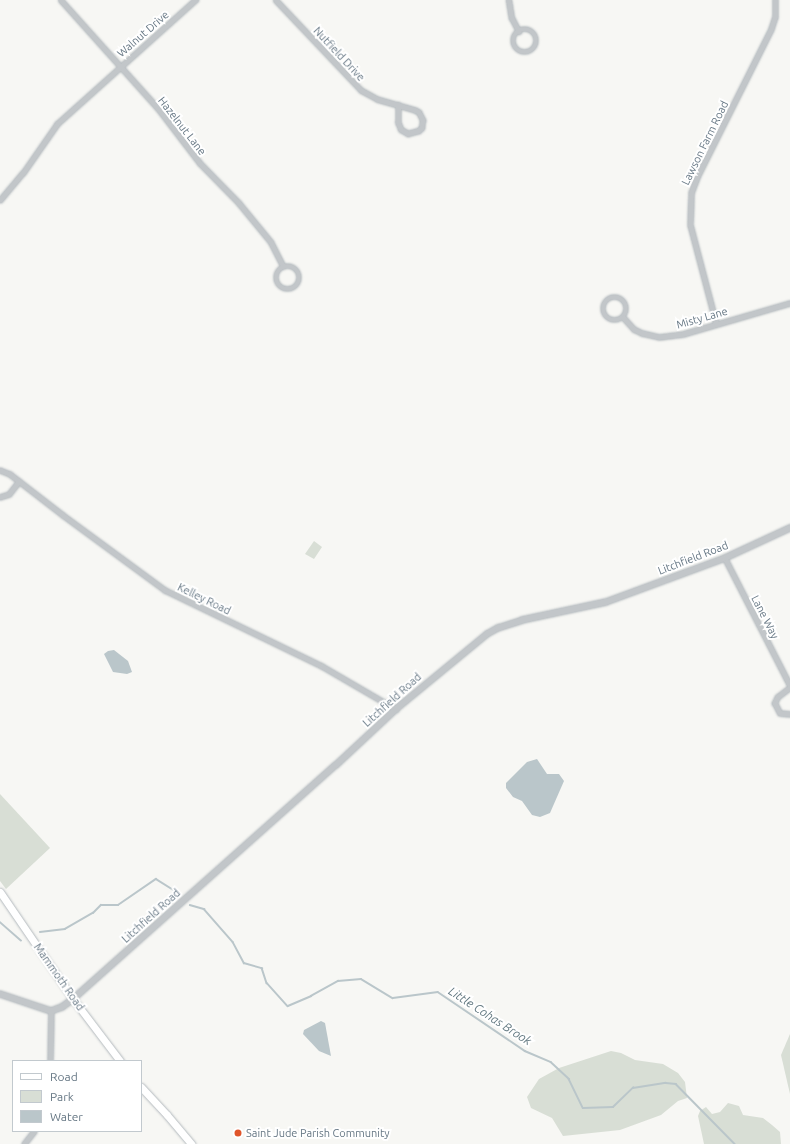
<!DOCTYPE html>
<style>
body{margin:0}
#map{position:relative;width:790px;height:1144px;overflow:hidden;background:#f7f7f4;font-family:Ubuntu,sans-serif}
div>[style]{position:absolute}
.green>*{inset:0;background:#d8ded5}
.water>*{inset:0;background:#bac6ca}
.stream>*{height:1.5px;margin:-0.75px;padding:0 0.75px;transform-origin:0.75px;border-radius:0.75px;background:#bac6ca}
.roads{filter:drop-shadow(0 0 1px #b4babe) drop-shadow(0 0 1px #b4babe)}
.minor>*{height:4.5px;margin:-2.25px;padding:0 2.25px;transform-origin:2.25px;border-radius:2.25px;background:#c2c6c9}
.minor>.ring{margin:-2.25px;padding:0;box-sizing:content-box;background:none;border:4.5px solid #c2c6c9;border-radius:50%}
.tertiary>*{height:6px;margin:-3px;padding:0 3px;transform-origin:3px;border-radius:3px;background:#c2c6c9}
.secondary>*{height:7px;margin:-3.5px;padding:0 3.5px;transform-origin:3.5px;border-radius:3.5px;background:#fff}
.dots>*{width:11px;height:11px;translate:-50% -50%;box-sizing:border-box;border:2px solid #fff;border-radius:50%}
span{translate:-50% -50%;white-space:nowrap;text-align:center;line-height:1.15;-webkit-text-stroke:4px #fff;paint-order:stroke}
.street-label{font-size:11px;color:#667784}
.poi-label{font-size:11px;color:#667784}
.left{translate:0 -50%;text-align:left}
.water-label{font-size:12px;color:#627880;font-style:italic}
.legend{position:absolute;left:12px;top:1060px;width:130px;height:72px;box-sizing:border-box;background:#fff;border:1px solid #c2c9ce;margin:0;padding:5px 7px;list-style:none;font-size:12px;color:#667784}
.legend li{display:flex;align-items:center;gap:8px;height:20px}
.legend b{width:20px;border:1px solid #c2c9ce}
</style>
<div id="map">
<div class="green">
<div style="clip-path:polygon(314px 541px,322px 547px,314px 559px,305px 554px)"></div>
<div style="clip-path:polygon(0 794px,50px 848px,6px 889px,0 881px)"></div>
<div style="clip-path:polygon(790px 1034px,790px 1094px,781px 1055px)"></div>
<div style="clip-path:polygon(611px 1051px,621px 1053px,635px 1060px,663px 1064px,678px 1073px,685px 1082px,687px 1098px,678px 1101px,661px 1115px,620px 1130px,563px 1136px,552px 1118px,531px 1108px,527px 1097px,539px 1079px,559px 1068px)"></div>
<div style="clip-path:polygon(728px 1103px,739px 1106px,743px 1115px,763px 1118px,772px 1125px,780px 1132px,781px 1144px,704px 1144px,698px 1116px,700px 1111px,706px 1107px,712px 1114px,720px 1112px)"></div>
</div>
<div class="water">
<div style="clip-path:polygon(114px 650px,128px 661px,132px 672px,127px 674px,113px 672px,104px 654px,108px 651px)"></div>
<div style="clip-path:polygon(537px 759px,547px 774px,559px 774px,564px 781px,550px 813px,540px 817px,532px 815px,522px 801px,513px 797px,506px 788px,506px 783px,527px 762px)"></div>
<div style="clip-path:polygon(321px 1021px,325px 1023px,331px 1056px,319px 1051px,303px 1034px,304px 1030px)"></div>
</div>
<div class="stream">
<div style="left:190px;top:905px;width:15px;rotate:16deg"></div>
<div style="left:204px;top:909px;width:44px;rotate:48.7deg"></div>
<div style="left:233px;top:942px;width:24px;rotate:62deg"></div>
<div style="left:244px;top:963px;width:19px;rotate:16deg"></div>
<div style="left:262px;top:968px;width:16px;rotate:72deg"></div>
<div style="left:267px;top:983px;width:31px;rotate:48deg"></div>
<div style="left:288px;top:1006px;width:25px;rotate:-23deg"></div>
<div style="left:311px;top:996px;width:31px;rotate:-29deg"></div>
<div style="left:338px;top:981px;width:23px;rotate:-5deg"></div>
<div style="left:361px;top:979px;width:37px;rotate:31deg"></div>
<div style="left:393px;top:998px;width:45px;rotate:-7.6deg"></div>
<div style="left:438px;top:992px;width:105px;rotate:34.1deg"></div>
<div style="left:525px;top:1051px;width:28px;rotate:23deg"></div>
<div style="left:551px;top:1062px;width:25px;rotate:43deg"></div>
<div style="left:569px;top:1079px;width:32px;rotate:64deg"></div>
<div style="left:583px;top:1108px;width:30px;rotate:-2deg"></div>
<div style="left:613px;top:1107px;width:28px;rotate:-44deg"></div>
<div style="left:633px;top:1088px;width:33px;rotate:-9deg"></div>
<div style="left:666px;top:1083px;width:10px;rotate:6deg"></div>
<div style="left:676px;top:1084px;width:84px;rotate:45.5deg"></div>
<div style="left:0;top:922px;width:28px;rotate:41deg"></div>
<div style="left:40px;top:932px;width:25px;rotate:-7deg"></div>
<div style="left:65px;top:929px;width:32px;rotate:-30deg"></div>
<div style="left:93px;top:913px;width:11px;rotate:-45deg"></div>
<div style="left:101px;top:905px;width:17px"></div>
<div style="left:118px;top:905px;width:46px;rotate:-34.4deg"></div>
<div style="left:156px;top:879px;width:26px;rotate:32deg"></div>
</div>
<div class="roads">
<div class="minor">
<div style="left:61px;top:0;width:145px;rotate:48.1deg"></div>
<div style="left:158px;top:108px;width:69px;rotate:52.6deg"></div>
<div style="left:200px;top:163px;width:56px;rotate:45.7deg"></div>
<div style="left:239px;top:203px;width:50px;rotate:50.6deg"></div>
<div style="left:271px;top:242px;width:27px;rotate:63deg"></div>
<div style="left:276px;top:0;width:124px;rotate:46.6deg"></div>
<div style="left:361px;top:90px;width:18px;rotate:29deg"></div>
<div style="left:377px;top:99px;width:40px;rotate:16deg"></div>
<div style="left:415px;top:110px;width:4px;rotate:27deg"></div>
<div style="left:419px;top:112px;width:9px;rotate:63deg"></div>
<div style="left:423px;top:120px;width:8px;rotate:97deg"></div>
<div style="left:422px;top:128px;width:4px;rotate:135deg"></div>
<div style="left:419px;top:131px;width:11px;rotate:165deg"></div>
<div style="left:408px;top:134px;width:8px;rotate:-150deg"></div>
<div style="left:401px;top:130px;width:8px;rotate:-113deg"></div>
<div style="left:398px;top:123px;width:18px;rotate:-90deg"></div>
<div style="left:509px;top:0;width:18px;rotate:81deg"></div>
<div style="left:512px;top:18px;width:15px;rotate:62deg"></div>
<div class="ring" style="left:513px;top:29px;width:19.5px;height:19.5px"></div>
<div style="left:0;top:200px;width:35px;rotate:-50deg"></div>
<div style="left:23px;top:173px;width:60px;rotate:-55.2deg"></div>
<div style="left:57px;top:124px;width:186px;rotate:-41.9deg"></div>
<div class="ring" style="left:276px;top:266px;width:19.5px;height:19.5px"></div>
<div class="ring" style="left:603px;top:297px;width:19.5px;height:19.5px"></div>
<div style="left:624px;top:318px;width:15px;rotate:48deg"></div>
<div style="left:634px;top:329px;width:9px;rotate:27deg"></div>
<div style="left:642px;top:333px;width:17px;rotate:13deg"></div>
<div style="left:659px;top:337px;width:24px;rotate:-7deg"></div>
<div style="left:683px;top:334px;width:111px;rotate:-16.2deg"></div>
<div style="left:716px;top:324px;width:102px;rotate:-104.7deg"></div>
<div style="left:690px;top:225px;width:32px;rotate:-88deg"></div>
<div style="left:691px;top:193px;width:19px;rotate:-69deg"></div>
<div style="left:698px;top:175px;width:163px;rotate:-63.4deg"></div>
<div style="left:771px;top:29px;width:13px;rotate:-72deg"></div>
<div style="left:775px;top:17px;width:17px;rotate:-90deg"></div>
<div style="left:0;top:470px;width:11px;rotate:22deg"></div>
<div style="left:10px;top:474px;width:67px;rotate:37.7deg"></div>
<div style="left:63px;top:515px;width:127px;rotate:36.3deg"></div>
<div style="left:165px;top:590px;width:174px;rotate:25.8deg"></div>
<div style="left:322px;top:666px;width:86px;rotate:30.2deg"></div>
<div style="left:0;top:497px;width:9px;rotate:-18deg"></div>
<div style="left:9px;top:494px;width:16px;rotate:-52deg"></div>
<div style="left:725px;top:558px;width:143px;rotate:62.9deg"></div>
<div style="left:790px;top:688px;width:15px;rotate:143deg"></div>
<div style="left:778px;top:697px;width:7px;rotate:117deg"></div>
<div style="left:775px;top:703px;width:11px;rotate:63deg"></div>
<div style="left:780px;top:713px;width:10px;rotate:6deg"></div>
<div style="left:50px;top:1061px;width:50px;rotate:-88.9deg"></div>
<div style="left:24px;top:1144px;width:16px;rotate:-52deg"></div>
</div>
<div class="tertiary">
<div style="left:0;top:994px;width:54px;rotate:18.4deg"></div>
<div style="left:51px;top:1011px;width:12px;rotate:-20deg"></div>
<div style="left:62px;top:1007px;width:14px;rotate:-36deg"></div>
<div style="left:73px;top:999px;width:352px;rotate:-41.7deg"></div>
<div style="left:336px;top:765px;width:82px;rotate:-43deg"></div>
<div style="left:396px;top:709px;width:118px;rotate:-39.5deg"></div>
<div style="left:487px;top:634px;width:13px;rotate:-29deg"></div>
<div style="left:498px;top:628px;width:25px;rotate:-18deg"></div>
<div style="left:522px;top:620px;width:86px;rotate:-12.1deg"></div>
<div style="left:606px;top:602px;width:127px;rotate:-20.3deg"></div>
<div style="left:725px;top:558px;width:72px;rotate:-24.8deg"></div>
</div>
<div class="secondary">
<div style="left:0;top:892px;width:130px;rotate:55.7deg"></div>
<div style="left:73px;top:999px;width:78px;rotate:52.8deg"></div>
<div style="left:141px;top:1087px;width:38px;rotate:47deg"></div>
<div style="left:167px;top:1115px;width:38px;rotate:50deg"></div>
</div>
</div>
<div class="dots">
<div style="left:238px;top:1133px;background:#e0552a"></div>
</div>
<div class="street-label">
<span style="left:143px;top:34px;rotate:-41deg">Walnut Drive</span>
<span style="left:339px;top:54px;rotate:47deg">Nutfield Drive</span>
<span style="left:182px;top:126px;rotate:52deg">Hazelnut Lane</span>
<span style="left:705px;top:143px;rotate:-64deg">Lawson Farm Road</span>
<span style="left:702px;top:318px;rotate:-16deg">Misty Lane</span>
<span style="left:693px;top:558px;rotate:-21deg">Litchfield Road</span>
<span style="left:204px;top:599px;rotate:26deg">Kelley Road</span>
<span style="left:765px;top:617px;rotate:63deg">Lane Way</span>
<span style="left:392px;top:700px;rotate:-42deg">Litchfield Road</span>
<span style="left:151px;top:916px;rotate:-42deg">Litchfield Road</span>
<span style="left:59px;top:977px;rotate:55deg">Mammoth Road</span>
</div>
<div class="poi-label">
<span class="left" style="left:246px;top:1133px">Saint Jude Parish Community</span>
</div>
<div class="water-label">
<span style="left:490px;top:1016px;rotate:33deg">Little Cohas Brook</span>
</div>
<ul class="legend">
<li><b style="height:5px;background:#fff"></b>Road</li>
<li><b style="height:11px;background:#d8ded5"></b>Park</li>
<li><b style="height:11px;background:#bac6ca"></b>Water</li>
</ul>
</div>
